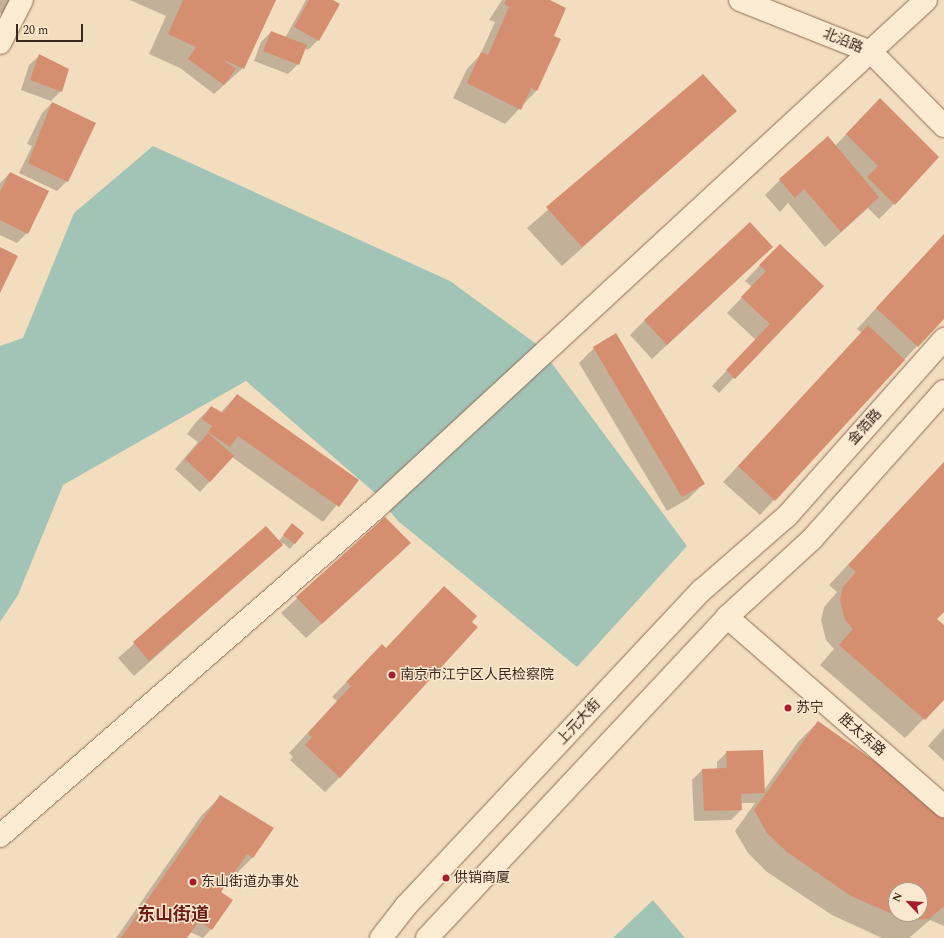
<!DOCTYPE html>
<meta charset="utf-8">
<style>
body{margin:0}
#map{position:relative;width:944px;height:938px;overflow:hidden;background:#f3ddbf;font-family:Spectral,"Noto Sans SC",serif}
div>[style]{position:absolute}
.water>*{inset:0;background:#a2c4b6}
.shadow>*{inset:0;background:#0003}
.building>*{inset:0;background:#d58f70}
.roads{filter:drop-shadow(0 0 1px #8d6d55) drop-shadow(0 0 1px #8d6d55)}
.street>*{height:22px;margin:-11px;padding:0 11px;transform-origin:11px;border-radius:11px;background:#fcebd3}
.secondary>*{height:22px;margin:-11px;padding:0 11px;transform-origin:11px;border-radius:11px;background:#fcebd3}
.dots>*{width:11px;height:11px;translate:-50% -50%;box-sizing:border-box;border:2px solid #f9e8cf;border-radius:50%}
span{translate:-50% -50%;white-space:nowrap;text-align:center;line-height:1.15;-webkit-text-stroke:3px #f9e8cf;paint-order:stroke}
.street-label{font-size:14px;color:#3b271b}
.poi-label{font-size:14px;color:#3b271b}
.left{translate:0 -50%;text-align:left}
.district-label{font-size:18px;color:#6c1e16;font-weight:700}
.north{position:absolute;left:888px;top:882px;width:40px;height:40px;box-sizing:border-box;background:#f9e8cf;border:1px solid #ad9b87;border-radius:50%;rotate:295deg;font-size:11px;font-weight:700;line-height:16px;text-align:center;color:#3b271b}
.north::after{content:'';display:block;margin:auto;width:14px;height:18px;background:#a31e2e;clip-path:polygon(50% 0,100% 100%,50% 72%,0 100%)}
.scale{position:absolute;left:16px;top:24px;width:67px;height:18px;box-sizing:border-box;border:2px solid #3b271b;border-top:0;padding-left:5px;font-size:12px;line-height:14px;white-space:nowrap;color:#3b271b;-webkit-text-stroke:3px #f9e8cf;paint-order:stroke}
</style>
<div id="map">
<div class="water">
<div style="clip-path:polygon(153px 146px,450px 281px,539px 346px,687px 546px,577px 667px,398px 521px,375px 493px,246px 381px,63px 485px,18px 595px,0 622px,0 346px,23px 338px,74px 213px)"></div>
<div style="clip-path:polygon(653px 900px,685px 938px,613px 938px)"></div>
</div>
<div class="shadow">
<div style="clip-path:polygon(0 0,17px 0,5px 15px,0 13px)"></div>
<div style="clip-path:polygon(130px 0,274px 0,243px 68px,214px 94px,180px 68px,149px 54px,166px 16px)"></div>
<div style="clip-path:polygon(306px 0,331px 0,318px 40px,308px 50px,304px 48px,298px 64px,288px 74px,254px 61px,261px 42px,271px 32px,285px 38px)"></div>
<div style="clip-path:polygon(502px 0,548px 0,552px 36px,560px 40px,536px 91px,505px 124px,453px 98px,467px 69px,480px 55px,495px 22px,489px 20px)"></div>
<div style="clip-path:polygon(39px 56px,61px 91px,51px 101px,21px 90px,29px 65px)"></div>
<div style="clip-path:polygon(703px 75px,735px 111px,562px 266px,527px 228px)"></div>
<div style="clip-path:polygon(52px 103px,67px 181px,57px 191px,19px 173px,32px 146px,27px 144px,42px 113px)"></div>
<div style="clip-path:polygon(865px 114px,894px 204px,879px 219px,868px 208px,825px 247px,788px 203px,780px 212px,765px 195px,780px 180px,835px 146px)"></div>
<div style="clip-path:polygon(10px 173px,27px 233px,17px 243px,0 235px,0 183px)"></div>
<div style="clip-path:polygon(944px 234px,944px 317px,760px 515px,723px 482px,862px 333px,857px 329px)"></div>
<div style="clip-path:polygon(765px 260px,822px 286px,719px 393px,712px 386px,756px 340px,727px 313px,752px 287px,745px 281px)"></div>
<div style="clip-path:polygon(756px 262px,652px 359px,630px 335px,645px 320px)"></div>
<div style="clip-path:polygon(594px 348px,703px 484px,688px 499px,667px 511px,579px 363px)"></div>
<div style="clip-path:polygon(237px 395px,357px 480px,323px 522px,232px 457px,200px 492px,175px 469px,198px 442px,187px 434px,196px 422px,211px 407px,220px 413px)"></div>
<div style="clip-path:polygon(944px 462px,944px 610px,936px 619px,944px 627px,944px 698px,905px 738px,820px 665px,834px 649px,826px 640px,821px 620px,824px 607px,837px 592px,829px 585px)"></div>
<div style="clip-path:polygon(385px 518px,394px 558px,306px 638px,281px 613px)"></div>
<div style="clip-path:polygon(266px 527px,279px 541px,288px 529px,303px 533px,290px 549px,283px 543px,134px 676px,118px 658px)"></div>
<div style="clip-path:polygon(382px 645px,386px 649px,340px 777px,325px 792px,290px 760px,293px 757px,289px 753px,337px 701px,332px 697px)"></div>
<div style="clip-path:polygon(evenodd,818px 722px,944px 811px,944px 926px,930px 920px,909px 938px,882px 938px,832px 915px,767px 872px,748px 853px,735px 831px,755px 803px,741px 803px,741px 810px,731px 820px,694px 821px,692px 780px,702px 770px,717px 769px,717px 762px,727px 752px,764px 790px,798px 742px,818px 722px,896px 890px,920px 890px,920px 914px,896px 914px,896px 890px)"></div>
<div style="clip-path:polygon(944px 728px,944px 761px,928px 746px)"></div>
<div style="clip-path:polygon(220px 797px,272px 828px,252px 858px,237px 873px,233px 870px,218px 892px,211px 929px,203px 938px,190px 932px,186px 938px,116px 938px,201px 816px)"></div>
</div>
<div class="building">
<div style="clip-path:polygon(183px 0,276px 0,244px 69px,222px 59px,236px 69px,224px 85px,188px 59px,196px 47px,168px 34px)"></div>
<div style="clip-path:polygon(309px 0,333px 0,340px 4px,319px 41px,294px 27px)"></div>
<div style="clip-path:polygon(506px 0,550px 0,566px 8px,554px 36px,561px 39px,537px 91px,531px 88px,521px 110px,467px 83px,481px 52px,488px 55px,509px 7px,504px 4px)"></div>
<div style="clip-path:polygon(271px 31px,307px 45px,299px 65px,263px 51px)"></div>
<div style="clip-path:polygon(39px 54px,69px 69px,62px 92px,30px 80px)"></div>
<div style="clip-path:polygon(703px 74px,737px 111px,582px 247px,546px 207px)"></div>
<div style="clip-path:polygon(880px 98px,939px 157px,895px 205px,867px 177px,878px 166px,846px 134px)"></div>
<div style="clip-path:polygon(52px 102px,96px 123px,68px 182px,28px 163px)"></div>
<div style="clip-path:polygon(828px 136px,879px 197px,841px 232px,804px 189px,795px 198px,779px 179px)"></div>
<div style="clip-path:polygon(10px 172px,49px 191px,28px 234px,0 220px,0 192px)"></div>
<div style="clip-path:polygon(750px 222px,773px 247px,667px 345px,644px 320px)"></div>
<div style="clip-path:polygon(944px 234px,944px 319px,918px 347px,876px 308px)"></div>
<div style="clip-path:polygon(780px 244px,824px 286px,735px 379px,726px 370px,770px 324px,741px 297px,766px 271px,759px 265px)"></div>
<div style="clip-path:polygon(0 247px,18px 256px,0 293px)"></div>
<div style="clip-path:polygon(868px 325px,905px 360px,775px 501px,738px 466px)"></div>
<div style="clip-path:polygon(616px 333px,705px 484px,682px 497px,593px 347px)"></div>
<div style="clip-path:polygon(237px 394px,359px 480px,339px 507px,238px 436px,230px 447px,208px 432px,212px 426px,202px 419px,211px 406px,223px 413px)"></div>
<div style="clip-path:polygon(208px 433px,234px 456px,210px 482px,185px 459px)"></div>
<div style="clip-path:polygon(944px 462px,944px 612px,937px 619px,944px 625px,944px 700px,925px 720px,839px 645px,853px 629px,845px 620px,840px 600px,843px 587px,856px 572px,848px 565px)"></div>
<div style="clip-path:polygon(385px 517px,411px 543px,322px 624px,296px 597px)"></div>
<div style="clip-path:polygon(292px 523px,304px 533px,295px 544px,283px 535px)"></div>
<div style="clip-path:polygon(266px 526px,283px 545px,149px 661px,133px 642px)"></div>
<div style="clip-path:polygon(444px 586px,477px 616px,472px 622px,478px 627px,340px 778px,305px 745px,312px 737px,308px 733px,351px 686px,346px 682px,382px 644px,386px 648px)"></div>
<div style="clip-path:polygon(evenodd,818px 721px,944px 810px,944px 906px,929px 919px,906px 920px,851px 896px,787px 852px,767px 833px,754px 810px,818px 721px,896px 890px,920px 890px,920px 914px,896px 914px,896px 890px)"></div>
<div style="clip-path:polygon(763px 750px,765px 793px,741px 794px,742px 810px,704px 811px,702px 769px,727px 768px,726px 751px)"></div>
<div style="clip-path:polygon(220px 795px,274px 828px,253px 858px,247px 854px,221px 892px,233px 900px,212px 930px,199px 921px,187px 938px,121px 938px)"></div>
</div>
<div class="roads">
<div class="street">
<div style="left:0;top:43px;width:48px;rotate:-62.9deg"></div>
<div style="left:0;top:836px;width:498px;rotate:-41.1deg"></div>
<div style="left:375px;top:509px;width:750px;rotate:-42.73deg"></div>
</div>
<div class="secondary">
<div style="left:740px;top:0;width:141px;rotate:21.7deg"></div>
<div style="left:871px;top:52px;width:104px;rotate:45.4deg"></div>
<div style="left:727px;top:617px;width:288px;rotate:41.1deg"></div>
<div style="left:381px;top:938px;width:41px;rotate:-52deg"></div>
<div style="left:406px;top:906px;width:432px;rotate:-46.9deg"></div>
<div style="left:701px;top:591px;width:114px;rotate:-41.1deg"></div>
<div style="left:787px;top:516px;width:237px;rotate:-48.4deg"></div>
<div style="left:427px;top:938px;width:439px;rotate:-46.9deg"></div>
<div style="left:727px;top:617px;width:115px;rotate:-42.5deg"></div>
<div style="left:812px;top:539px;width:198px;rotate:-48.3deg"></div>
</div>
</div>
<div class="dots">
<div style="left:392px;top:675px;background:#a31e2e"></div>
<div style="left:788px;top:708px;background:#a31e2e"></div>
<div style="left:446px;top:878px;background:#a31e2e"></div>
<div style="left:193px;top:882px;background:#a31e2e"></div>
</div>
<div class="street-label">
<span style="left:843px;top:41px;rotate:22deg">北沿路</span>
<span style="left:865px;top:427px;rotate:-48deg">金箔路</span>
<span style="left:579px;top:722px;rotate:-47deg">上元大街</span>
<span style="left:862px;top:735px;rotate:41deg">胜太东路</span>
</div>
<div class="poi-label">
<span class="left" style="left:400px;top:675px">南京市江宁区人民检察院</span>
<span class="left" style="left:796px;top:708px">苏宁</span>
<span class="left" style="left:454px;top:878px">供销商厦</span>
<span class="left" style="left:201px;top:882px">东山街道办事处</span>
</div>
<div class="district-label">
<span style="left:173px;top:915px">东山街道</span>
</div>
<div class="north">N</div>
<div class="scale">20 m</div>
</div>
